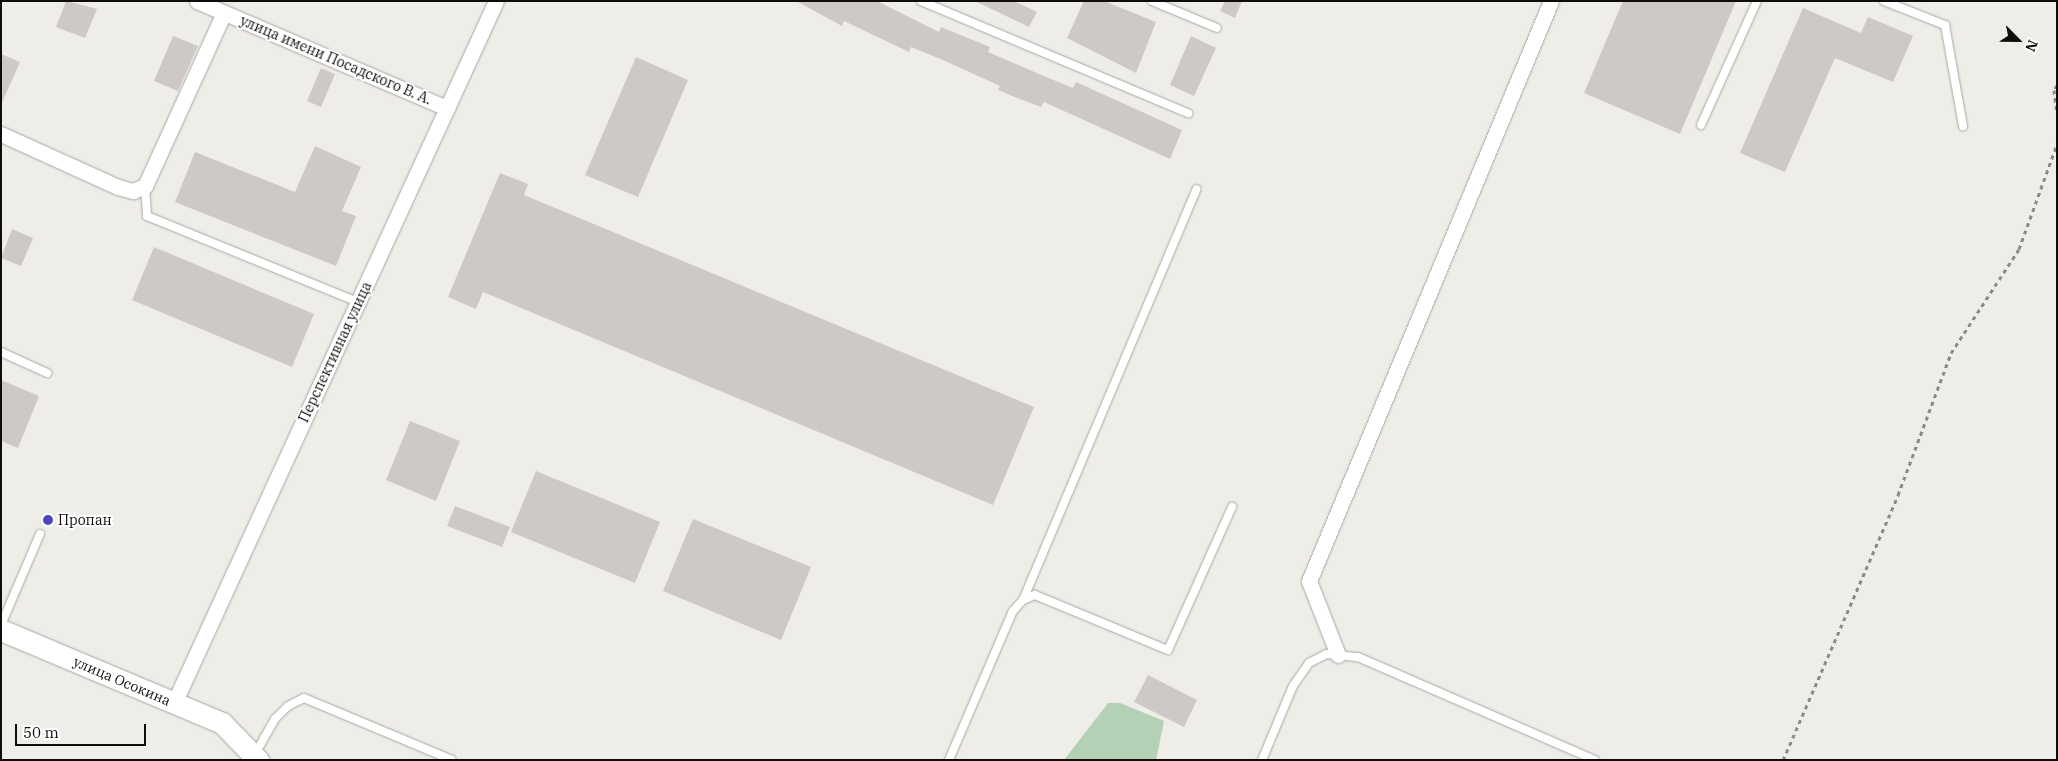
<!DOCTYPE html>
<meta charset="utf-8">
<style>
body{margin:0}
#map{position:relative;width:2058px;height:761px;overflow:hidden;background:#efede8;font-family:"IBM Plex Serif",serif}
div>[style]{position:absolute}
.water>*{inset:0;background:#b4d1b5}
.building>*{inset:0;background:#cec9c6}
.path>*{height:3px;margin-top:-1.5px;transform-origin:0;background:repeating-linear-gradient(90deg,#8c8a87 0 4px,transparent 0 8px)}
.roads{filter:drop-shadow(0 0 1px #a9a7a3) drop-shadow(0 0 1px #a9a7a3)}
.lane>*{height:8px;margin:-4px;padding:0 4px;transform-origin:4px;border-radius:4px;background:#fff}
.street>*{height:15px;margin:-7.5px;padding:0 7.5px;transform-origin:7.5px;border-radius:7.5px;background:#fff}
.secondary>*{height:21px;margin:-10.5px;padding:0 10.5px;transform-origin:10.5px;border-radius:10.5px;background:#fff}
.dots>*{width:14px;height:14px;translate:-50% -50%;box-sizing:border-box;border:2px solid #fff;border-radius:50%}
span{translate:-50% -50%;white-space:nowrap;text-align:center;line-height:1.15;-webkit-text-stroke:4px #fff;paint-order:stroke}
.street-label{font-size:14px;color:#0e0d0c}
.poi-label{font-size:14px;color:#0e0d0c}
.left{translate:0 -50%;text-align:left}
.frame{position:absolute;inset:0;border:2px solid #0e0d0c;pointer-events:none}
.north{position:absolute;left:1993px;top:15px;width:50px;height:50px;-webkit-text-stroke:4px #fff;paint-order:stroke;rotate:113deg;font-size:14px;font-weight:700;line-height:20px;text-align:center;color:#0e0d0c}
.north::after{content:'';display:block;margin:auto;width:18px;height:22px;background:#0e0d0c;clip-path:polygon(50% 0,100% 100%,50% 72%,0 100%)}
.scale{position:absolute;left:15px;top:724px;width:131px;height:22px;box-sizing:border-box;border:2px solid #0e0d0c;border-top:0;padding-left:6px;font-size:15px;line-height:18px;white-space:nowrap;color:#0e0d0c;-webkit-text-stroke:4px #fff;paint-order:stroke}
</style>
<div id="map">
<div class="water">
<div style="clip-path:polygon(1108px 703px,1120px 703px,1164px 721px,1156px 760px,1064px 760px)"></div>
</div>
<div class="building">
<div style="clip-path:polygon(66px 1px,97px 9px,85px 38px,56px 27px)"></div>
<div style="clip-path:polygon(796px 1px,877px 1px,939px 32px,941px 27px,990px 47px,988px 52px,1039px 74px,1073px 88px,1076px 82px,1182px 130px,1170px 159px,1044px 102px,1041px 107px,1012px 96px,998px 90px,1000px 86px,943px 60px,911px 47px,909px 52px,844px 21px,842px 26px)"></div>
<div style="clip-path:polygon(975px 1px,1014px 1px,1037px 12px,1029px 27px)"></div>
<div style="clip-path:polygon(1084px 1px,1104px 1px,1156px 22px,1136px 73px,1067px 38px)"></div>
<div style="clip-path:polygon(1225px 1px,1242px 1px,1235px 18px,1220px 11px)"></div>
<div style="clip-path:polygon(1623px 1px,1736px 1px,1680px 134px,1584px 93px)"></div>
<div style="clip-path:polygon(1803px 8px,1861px 33px,1868px 17px,1913px 36px,1893px 82px,1835px 58px,1785px 172px,1740px 153px)"></div>
<div style="clip-path:polygon(173px 36px,198px 46px,178px 91px,154px 81px)"></div>
<div style="clip-path:polygon(1191px 36px,1216px 48px,1194px 96px,1170px 85px)"></div>
<div style="clip-path:polygon(1px 54px,20px 62px,1px 105px)"></div>
<div style="clip-path:polygon(636px 57px,688px 80px,638px 197px,585px 175px)"></div>
<div style="clip-path:polygon(321px 68px,335px 74px,321px 107px,307px 101px)"></div>
<div style="clip-path:polygon(315px 146px,361px 167px,342px 211px,356px 216px,336px 266px,175px 202px,195px 152px,295px 192px)"></div>
<div style="clip-path:polygon(500px 173px,528px 184px,524px 195px,1034px 407px,993px 505px,483px 292px,476px 309px,448px 297px)"></div>
<div style="clip-path:polygon(12px 229px,33px 238px,21px 266px,1px 258px)"></div>
<div style="clip-path:polygon(154px 247px,314px 314px,292px 367px,132px 300px)"></div>
<div style="clip-path:polygon(1px 380px,39px 396px,18px 448px,1px 441px)"></div>
<div style="clip-path:polygon(410px 421px,460px 441px,436px 501px,386px 480px)"></div>
<div style="clip-path:polygon(536px 471px,660px 522px,635px 583px,511px 532px)"></div>
<div style="clip-path:polygon(455px 506px,510px 527px,502px 547px,447px 526px)"></div>
<div style="clip-path:polygon(693px 519px,811px 567px,781px 640px,663px 591px)"></div>
<div style="clip-path:polygon(1148px 675px,1197px 700px,1184px 727px,1134px 702px)"></div>
</div>
<div class="path">
<div style="left:2057px;top:85px;width:6px;rotate:121deg"></div>
<div style="left:2054px;top:90px;width:24px;rotate:83deg"></div>
<div style="left:1783px;top:760px;width:289px;rotate:-66.5deg"></div>
<div style="left:1898px;top:495px;width:152px;rotate:-69.5deg"></div>
<div style="left:1951px;top:353px;width:124px;rotate:-56.8deg"></div>
<div style="left:2019px;top:249px;width:112px;rotate:-70.1deg"></div>
</div>
<div class="roads">
<div class="lane">
<div style="left:921px;top:1px;width:290px;rotate:22.8deg"></div>
<div style="left:1152px;top:1px;width:70px;rotate:22.6deg"></div>
<div style="left:1884px;top:1px;width:66px;rotate:21.5deg"></div>
<div style="left:1945px;top:25px;width:103px;rotate:79.9deg"></div>
<div style="left:1701px;top:125px;width:136px;rotate:-65.7deg"></div>
<div style="left:145px;top:186px;width:30px;rotate:86deg"></div>
<div style="left:147px;top:216px;width:228px;rotate:22.2deg"></div>
<div style="left:1px;top:352px;width:51px;rotate:24.5deg"></div>
<div style="left:1023px;top:600px;width:446px;rotate:-67.1deg"></div>
<div style="left:1px;top:625px;width:99px;rotate:-66.8deg"></div>
<div style="left:255px;top:754px;width:40px;rotate:-60.3deg"></div>
<div style="left:275px;top:719px;width:18px;rotate:-45deg"></div>
<div style="left:288px;top:706px;width:18px;rotate:-27deg"></div>
<div style="left:304px;top:698px;width:160px;rotate:22.7deg"></div>
<div style="left:949px;top:760px;width:162px;rotate:-66.8deg"></div>
<div style="left:1013px;top:611px;width:15px;rotate:-48deg"></div>
<div style="left:1023px;top:600px;width:13px;rotate:-23deg"></div>
<div style="left:1035px;top:595px;width:144px;rotate:22.5deg"></div>
<div style="left:1168px;top:650px;width:157px;rotate:-65.9deg"></div>
<div style="left:1262px;top:760px;width:80px;rotate:-67.3deg"></div>
<div style="left:1293px;top:686px;width:28px;rotate:-55deg"></div>
<div style="left:1309px;top:663px;width:20px;rotate:-27deg"></div>
<div style="left:1327px;top:654px;width:31px;rotate:6deg"></div>
<div style="left:1358px;top:657px;width:258px;rotate:23.5deg"></div>
</div>
<div class="street">
<div style="left:197px;top:1px;width:272px;rotate:23.2deg"></div>
<div style="left:1px;top:134px;width:128px;rotate:24.4deg"></div>
<div style="left:118px;top:187px;width:16px;rotate:15deg"></div>
<div style="left:133px;top:191px;width:13px;rotate:-23deg"></div>
<div style="left:145px;top:186px;width:190px;rotate:-65.5deg"></div>
<div style="left:1338px;top:655px;width:79px;rotate:-111.4deg"></div>
<div style="left:1309px;top:581px;width:628px;rotate:-67.35deg"></div>
<div style="left:174px;top:703px;width:772px;rotate:-65.36deg"></div>
</div>
<div class="secondary">
<div style="left:1px;top:630px;width:240px;rotate:22.8deg"></div>
<div style="left:222px;top:723px;width:52px;rotate:45.8deg"></div>
</div>
</div>
<div class="dots">
<div style="left:48px;top:520px;background:#4c44bb"></div>
</div>
<div class="street-label">
<span style="left:336px;top:60px;rotate:23deg">улица имени Посадского В. А.</span>
<span style="left:335px;top:352px;rotate:-65deg">Перспективная улица</span>
<span style="left:122px;top:681px;rotate:23deg">улица Осокина</span>
</div>
<div class="poi-label">
<span class="left" style="left:58px;top:520px">Пропан</span>
</div>
<div class="frame"></div>
<div class="north">N</div>
<div class="scale">50 m</div>
</div>
